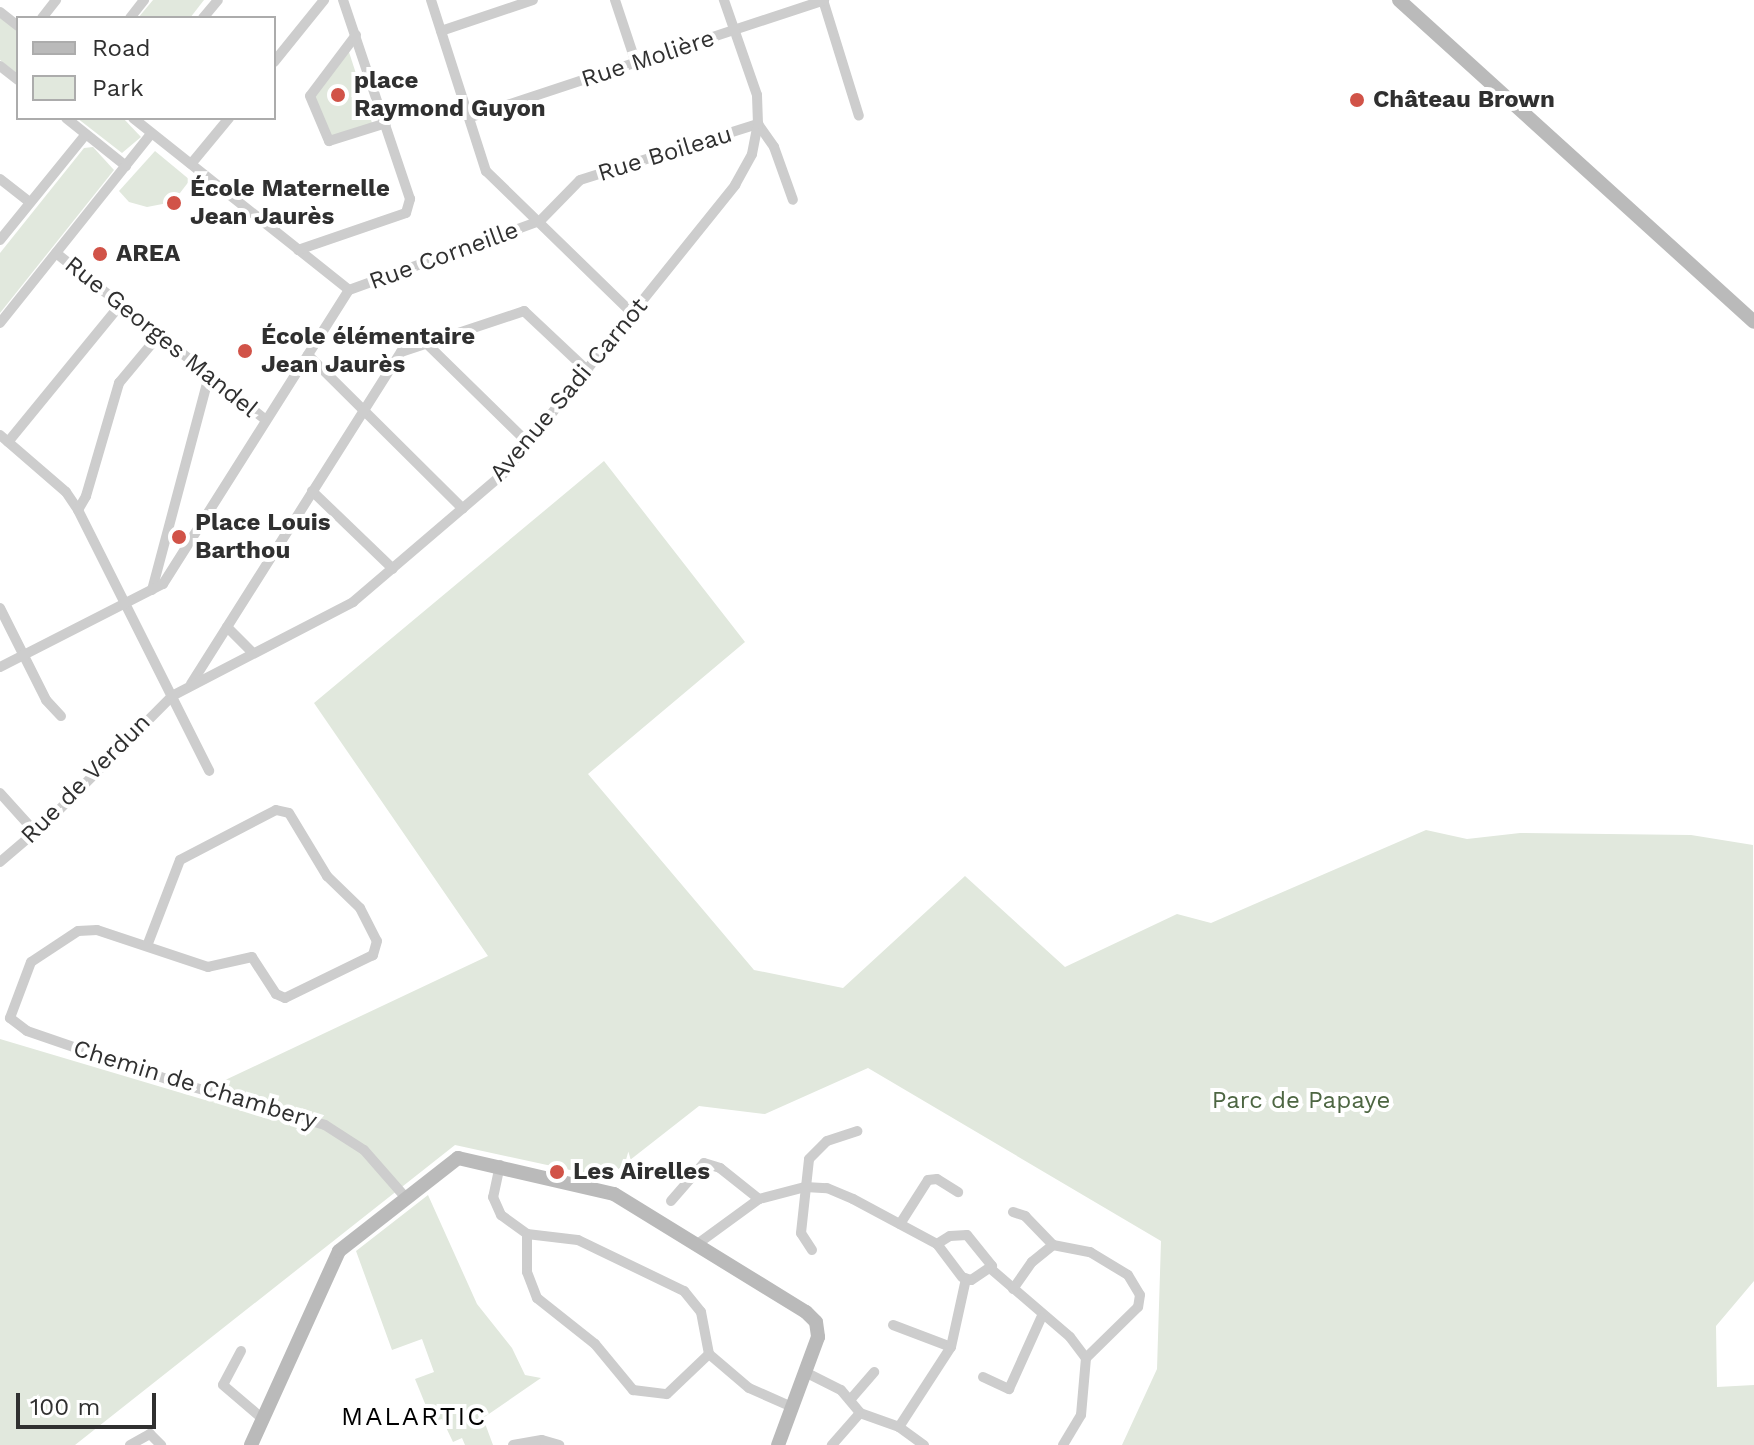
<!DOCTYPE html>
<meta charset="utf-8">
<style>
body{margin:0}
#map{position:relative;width:1754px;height:1445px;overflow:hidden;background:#fff;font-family:"Work Sans",sans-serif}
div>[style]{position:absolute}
.green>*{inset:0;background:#e1e8dd}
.street>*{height:10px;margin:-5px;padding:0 5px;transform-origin:5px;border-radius:5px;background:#cdcdcd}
.secondary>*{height:14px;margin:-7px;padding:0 7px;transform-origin:7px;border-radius:7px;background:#bababa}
.dots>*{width:22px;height:22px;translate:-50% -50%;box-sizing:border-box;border:4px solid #fff;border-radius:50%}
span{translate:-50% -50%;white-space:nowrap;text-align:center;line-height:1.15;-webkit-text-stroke:8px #fff;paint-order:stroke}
.street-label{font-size:24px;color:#303030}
.poi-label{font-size:24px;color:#303030;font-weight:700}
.left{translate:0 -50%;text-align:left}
.park-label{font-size:24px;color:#4d6642}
.neighbourhood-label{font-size:26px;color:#000;letter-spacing:2px}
.legend{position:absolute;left:16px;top:16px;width:260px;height:104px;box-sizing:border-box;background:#fff;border:2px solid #acacac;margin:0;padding:10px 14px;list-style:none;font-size:24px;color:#303030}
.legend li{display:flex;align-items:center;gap:16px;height:40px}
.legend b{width:40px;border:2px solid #acacac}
.scale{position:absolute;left:16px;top:1393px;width:140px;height:36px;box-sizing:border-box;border:4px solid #303030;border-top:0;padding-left:10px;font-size:24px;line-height:28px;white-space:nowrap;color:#303030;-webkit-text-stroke:6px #fff;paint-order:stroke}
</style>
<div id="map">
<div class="green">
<div style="clip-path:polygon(153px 0,204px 0,190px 18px,138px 18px)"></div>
<div style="clip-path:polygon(0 16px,18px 31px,18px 74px,0 60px)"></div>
<div style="clip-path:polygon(348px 49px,373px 126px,327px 137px,314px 92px)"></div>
<div style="clip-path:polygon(77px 118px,123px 118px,141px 137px,122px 153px)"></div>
<div style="clip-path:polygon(93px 147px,114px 170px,0 313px,0 253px,84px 148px)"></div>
<div style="clip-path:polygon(155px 151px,190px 180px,173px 202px,147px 207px,129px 202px,119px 191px)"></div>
<div style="clip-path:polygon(604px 461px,745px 642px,588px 774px,754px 970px,843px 988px,965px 876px,1065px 967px,1177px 914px,1211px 923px,1426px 830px,1467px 839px,1520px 833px,1691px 835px,1753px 845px,1754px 1281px,1716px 1326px,1717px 1387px,1754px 1385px,1754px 1445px,1122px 1445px,1157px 1369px,1161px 1241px,868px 1068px,765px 1114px,699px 1106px,607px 1178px,455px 1145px,75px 1445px,0 1445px,0 1039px,205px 1100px,204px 1090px,488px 956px,314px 703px)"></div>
<div style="clip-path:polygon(428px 1195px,477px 1304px,512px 1348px,525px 1375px,541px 1378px,483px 1418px,493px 1445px,465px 1445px,462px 1438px,453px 1442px,442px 1419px,435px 1421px,428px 1411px,415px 1379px,434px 1372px,422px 1339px,392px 1350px,356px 1251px)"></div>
</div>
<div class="street">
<div style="left:431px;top:0;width:180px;rotate:72.2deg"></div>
<div style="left:486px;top:171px;width:206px;rotate:44.2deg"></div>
<div style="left:615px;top:0;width:66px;rotate:71.6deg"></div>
<div style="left:823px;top:0;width:121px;rotate:72.8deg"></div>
<div style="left:0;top:12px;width:23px;rotate:38deg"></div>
<div style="left:42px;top:18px;width:23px;rotate:-52deg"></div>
<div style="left:130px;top:18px;width:23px;rotate:-52deg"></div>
<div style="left:203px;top:18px;width:23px;rotate:-50deg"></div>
<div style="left:441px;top:31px;width:97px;rotate:-18.6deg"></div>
<div style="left:356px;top:35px;width:76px;rotate:127deg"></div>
<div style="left:310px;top:96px;width:49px;rotate:67.1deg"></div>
<div style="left:329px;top:141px;width:60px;rotate:-17.5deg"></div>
<div style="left:274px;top:62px;width:80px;rotate:-51.1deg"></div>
<div style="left:0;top:66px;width:23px;rotate:38deg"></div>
<div style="left:471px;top:117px;width:372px;rotate:-18.3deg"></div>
<div style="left:66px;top:118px;width:77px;rotate:38.7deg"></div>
<div style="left:133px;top:118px;width:276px;rotate:38.5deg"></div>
<div style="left:191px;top:164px;width:60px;rotate:-50.4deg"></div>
<div style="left:0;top:179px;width:37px;rotate:38deg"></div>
<div style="left:0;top:240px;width:136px;rotate:-50.9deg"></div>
<div style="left:298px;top:250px;width:114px;rotate:-18.9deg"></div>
<div style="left:406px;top:213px;width:15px;rotate:-74deg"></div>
<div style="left:410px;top:199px;width:210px;rotate:-108.6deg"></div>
<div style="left:56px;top:253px;width:268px;rotate:38.5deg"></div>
<div style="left:349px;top:290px;width:203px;rotate:-19.9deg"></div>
<div style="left:540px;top:221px;width:57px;rotate:-45.7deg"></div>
<div style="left:580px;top:180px;width:187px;rotate:-17.5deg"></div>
<div style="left:758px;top:124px;width:28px;rotate:55deg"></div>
<div style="left:774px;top:147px;width:56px;rotate:70.3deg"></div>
<div style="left:0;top:323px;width:242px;rotate:-51.4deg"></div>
<div style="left:426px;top:343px;width:143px;rotate:44.4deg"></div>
<div style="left:308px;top:355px;width:218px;rotate:44.8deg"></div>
<div style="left:0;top:435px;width:87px;rotate:40.8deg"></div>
<div style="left:66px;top:492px;width:22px;rotate:56deg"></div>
<div style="left:78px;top:510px;width:292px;rotate:63.3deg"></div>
<div style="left:8px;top:442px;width:177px;rotate:-50.7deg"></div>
<div style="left:312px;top:491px;width:112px;rotate:43.9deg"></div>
<div style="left:78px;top:510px;width:16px;rotate:-60deg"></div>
<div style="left:86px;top:496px;width:118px;rotate:-73.7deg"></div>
<div style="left:119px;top:383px;width:62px;rotate:-50.2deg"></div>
<div style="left:152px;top:590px;width:221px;rotate:-75.1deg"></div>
<div style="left:0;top:608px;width:103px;rotate:63.4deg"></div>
<div style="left:46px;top:700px;width:22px;rotate:47deg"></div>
<div style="left:227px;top:627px;width:37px;rotate:45deg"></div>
<div style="left:0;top:667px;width:183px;rotate:-27deg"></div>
<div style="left:163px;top:584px;width:348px;rotate:-57.7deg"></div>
<div style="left:191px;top:684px;width:393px;rotate:-57.7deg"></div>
<div style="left:401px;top:352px;width:130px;rotate:-18.4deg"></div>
<div style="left:524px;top:311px;width:88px;rotate:43.2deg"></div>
<div style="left:0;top:793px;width:54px;rotate:48deg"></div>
<div style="left:0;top:862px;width:62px;rotate:-40.4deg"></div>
<div style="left:47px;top:822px;width:177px;rotate:-45.2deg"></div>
<div style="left:172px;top:696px;width:204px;rotate:-27.4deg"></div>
<div style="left:353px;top:602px;width:197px;rotate:-40.5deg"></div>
<div style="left:503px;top:474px;width:371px;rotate:-51.2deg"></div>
<div style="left:735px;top:185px;width:35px;rotate:-61deg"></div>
<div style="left:752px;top:154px;width:31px;rotate:-79deg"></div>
<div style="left:758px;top:124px;width:29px;rotate:-92deg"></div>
<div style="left:757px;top:95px;width:101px;rotate:-109.2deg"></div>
<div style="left:147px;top:946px;width:92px;rotate:-69deg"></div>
<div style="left:180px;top:860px;width:108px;rotate:-27.5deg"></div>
<div style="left:276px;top:810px;width:13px;rotate:13deg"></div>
<div style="left:289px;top:813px;width:74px;rotate:58.9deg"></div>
<div style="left:327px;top:876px;width:46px;rotate:44.1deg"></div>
<div style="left:360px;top:908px;width:37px;rotate:63deg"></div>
<div style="left:377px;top:941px;width:15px;rotate:106deg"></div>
<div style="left:373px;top:955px;width:98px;rotate:154deg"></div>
<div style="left:285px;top:998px;width:10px;rotate:-156deg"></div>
<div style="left:276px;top:994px;width:44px;rotate:-123deg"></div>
<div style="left:252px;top:957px;width:45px;rotate:167.2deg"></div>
<div style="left:208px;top:967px;width:117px;rotate:-161.6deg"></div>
<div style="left:97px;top:930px;width:19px;rotate:177deg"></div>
<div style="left:78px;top:931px;width:56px;rotate:146.6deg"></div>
<div style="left:31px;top:962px;width:60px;rotate:110.6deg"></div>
<div style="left:10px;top:1018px;width:21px;rotate:37deg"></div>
<div style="left:27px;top:1031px;width:153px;rotate:19deg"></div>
<div style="left:172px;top:1081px;width:159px;rotate:16deg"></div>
<div style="left:325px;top:1125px;width:46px;rotate:32.7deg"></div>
<div style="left:364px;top:1150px;width:64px;rotate:48.8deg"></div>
<div style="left:500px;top:1165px;width:33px;rotate:102deg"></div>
<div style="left:493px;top:1197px;width:20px;rotate:66deg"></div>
<div style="left:501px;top:1215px;width:32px;rotate:36deg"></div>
<div style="left:527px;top:1234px;width:51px;rotate:6.7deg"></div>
<div style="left:578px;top:1240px;width:118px;rotate:25.7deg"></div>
<div style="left:684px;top:1291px;width:27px;rotate:51deg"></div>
<div style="left:701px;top:1312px;width:43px;rotate:79.2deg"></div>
<div style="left:671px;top:1201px;width:50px;rotate:-49deg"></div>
<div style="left:704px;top:1163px;width:17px;rotate:17deg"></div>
<div style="left:720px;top:1168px;width:50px;rotate:38.5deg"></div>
<div style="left:1013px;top:1212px;width:13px;rotate:18deg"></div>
<div style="left:1025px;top:1216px;width:40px;rotate:46deg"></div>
<div style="left:900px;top:1224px;width:52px;rotate:-57.5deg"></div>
<div style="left:928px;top:1180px;width:9px;rotate:-6deg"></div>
<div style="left:937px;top:1179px;width:25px;rotate:32deg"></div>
<div style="left:527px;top:1234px;width:38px;rotate:90deg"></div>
<div style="left:527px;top:1272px;width:28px;rotate:69deg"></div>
<div style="left:537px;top:1298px;width:74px;rotate:38.4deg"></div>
<div style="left:595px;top:1344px;width:60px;rotate:50.4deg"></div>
<div style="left:633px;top:1390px;width:34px;rotate:7deg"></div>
<div style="left:667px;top:1394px;width:58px;rotate:-43.6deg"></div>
<div style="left:967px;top:1235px;width:40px;rotate:51deg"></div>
<div style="left:992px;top:1266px;width:25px;rotate:146deg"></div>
<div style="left:971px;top:1280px;width:9px;rotate:-162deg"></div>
<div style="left:962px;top:1277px;width:41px;rotate:-127.1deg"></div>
<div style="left:937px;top:1244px;width:15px;rotate:-32deg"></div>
<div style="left:950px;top:1236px;width:17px;rotate:-3deg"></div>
<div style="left:696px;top:1245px;width:78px;rotate:-36.1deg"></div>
<div style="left:759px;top:1199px;width:48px;rotate:-14.6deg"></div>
<div style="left:805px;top:1187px;width:22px;rotate:3deg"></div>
<div style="left:827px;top:1188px;width:28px;rotate:23deg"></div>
<div style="left:853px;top:1199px;width:95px;rotate:28.2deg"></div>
<div style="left:812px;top:1250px;width:20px;rotate:-123deg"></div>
<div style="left:801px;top:1233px;width:74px;rotate:-83.8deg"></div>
<div style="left:809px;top:1159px;width:25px;rotate:-45deg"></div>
<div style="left:827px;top:1141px;width:32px;rotate:-18deg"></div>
<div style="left:991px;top:1269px;width:104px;rotate:40.7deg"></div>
<div style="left:1070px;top:1337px;width:26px;rotate:53deg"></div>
<div style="left:1086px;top:1358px;width:57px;rotate:95deg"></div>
<div style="left:1081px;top:1415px;width:35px;rotate:121deg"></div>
<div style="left:1013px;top:1289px;width:33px;rotate:-55deg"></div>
<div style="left:1032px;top:1262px;width:27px;rotate:-39deg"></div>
<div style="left:1053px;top:1245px;width:38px;rotate:11deg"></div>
<div style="left:1090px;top:1252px;width:44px;rotate:31.2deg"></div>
<div style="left:1128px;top:1275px;width:23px;rotate:59deg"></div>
<div style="left:1140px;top:1295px;width:12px;rotate:99deg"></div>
<div style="left:1138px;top:1307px;width:73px;rotate:135.6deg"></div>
<div style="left:893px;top:1325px;width:62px;rotate:20.8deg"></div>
<div style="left:241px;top:1351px;width:38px;rotate:118deg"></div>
<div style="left:223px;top:1385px;width:52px;rotate:40.4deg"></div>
<div style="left:709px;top:1354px;width:52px;rotate:40.4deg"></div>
<div style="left:749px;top:1388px;width:47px;rotate:23.8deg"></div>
<div style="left:805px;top:1372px;width:40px;rotate:26.6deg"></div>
<div style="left:841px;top:1390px;width:30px;rotate:50deg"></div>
<div style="left:860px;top:1413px;width:43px;rotate:131.2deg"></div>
<div style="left:983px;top:1377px;width:29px;rotate:25deg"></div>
<div style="left:1009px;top:1389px;width:78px;rotate:-65.7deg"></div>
<div style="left:850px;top:1400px;width:37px;rotate:-49deg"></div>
<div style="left:860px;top:1413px;width:41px;rotate:19.7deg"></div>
<div style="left:899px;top:1427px;width:31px;rotate:36deg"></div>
<div style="left:899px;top:1427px;width:95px;rotate:-57deg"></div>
<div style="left:951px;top:1347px;width:70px;rotate:-77.6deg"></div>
<div style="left:130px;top:1445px;width:23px;rotate:-29deg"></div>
<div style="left:150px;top:1434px;width:16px;rotate:45deg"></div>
<div style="left:513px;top:1445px;width:29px;rotate:-10deg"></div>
<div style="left:542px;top:1440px;width:18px;rotate:16deg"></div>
</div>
<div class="secondary">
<div style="left:1399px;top:0;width:479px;rotate:42.2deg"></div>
<div style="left:251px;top:1445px;width:213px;rotate:-65.6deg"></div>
<div style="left:339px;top:1251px;width:151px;rotate:-38deg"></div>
<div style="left:458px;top:1158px;width:160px;rotate:13deg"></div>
<div style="left:614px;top:1194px;width:225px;rotate:31.6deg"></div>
<div style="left:806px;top:1312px;width:14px;rotate:45deg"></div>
<div style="left:816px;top:1322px;width:15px;rotate:82deg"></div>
<div style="left:818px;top:1337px;width:115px;rotate:110.3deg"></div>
</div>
<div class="dots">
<div style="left:338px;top:95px;background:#d15348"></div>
<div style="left:1357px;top:100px;background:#d15348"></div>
<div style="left:174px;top:203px;background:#d15348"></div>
<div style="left:100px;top:254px;background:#d15348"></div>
<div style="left:245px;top:351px;background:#d15348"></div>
<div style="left:179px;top:537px;background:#d15348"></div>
<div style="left:557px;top:1172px;background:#d15348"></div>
</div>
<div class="street-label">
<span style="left:648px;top:59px;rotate:-18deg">Rue Molière</span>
<span style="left:665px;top:154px;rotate:-17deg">Rue Boileau</span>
<span style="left:444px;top:256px;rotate:-20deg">Rue Corneille</span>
<span style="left:161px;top:337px;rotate:39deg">Rue Georges Mandel</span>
<span style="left:569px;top:390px;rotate:-50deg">Avenue Sadi Carnot</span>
<span style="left:86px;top:779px;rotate:-45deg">Rue de Verdun</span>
<span style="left:195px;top:1085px;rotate:17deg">Chemin de Chambery</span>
</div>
<div class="poi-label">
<span class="left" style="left:354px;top:95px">place<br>Raymond Guyon</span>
<span class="left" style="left:1373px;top:100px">Château Brown</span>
<span class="left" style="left:190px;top:203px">École Maternelle<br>Jean Jaurès</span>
<span class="left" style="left:116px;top:254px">AREA</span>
<span class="left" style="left:261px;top:351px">École élémentaire<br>Jean Jaurès</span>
<span class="left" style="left:195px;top:537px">Place Louis<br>Barthou</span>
<span class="left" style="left:573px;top:1172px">Les Airelles</span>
</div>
<div class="park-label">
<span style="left:1301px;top:1101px">Parc de Papaye</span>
</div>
<div class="neighbourhood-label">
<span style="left:414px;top:1417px">MALARTIC</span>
</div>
<ul class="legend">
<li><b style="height:10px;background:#bababa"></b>Road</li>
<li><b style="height:22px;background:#e1e8dd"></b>Park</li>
</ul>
<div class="scale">100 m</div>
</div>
